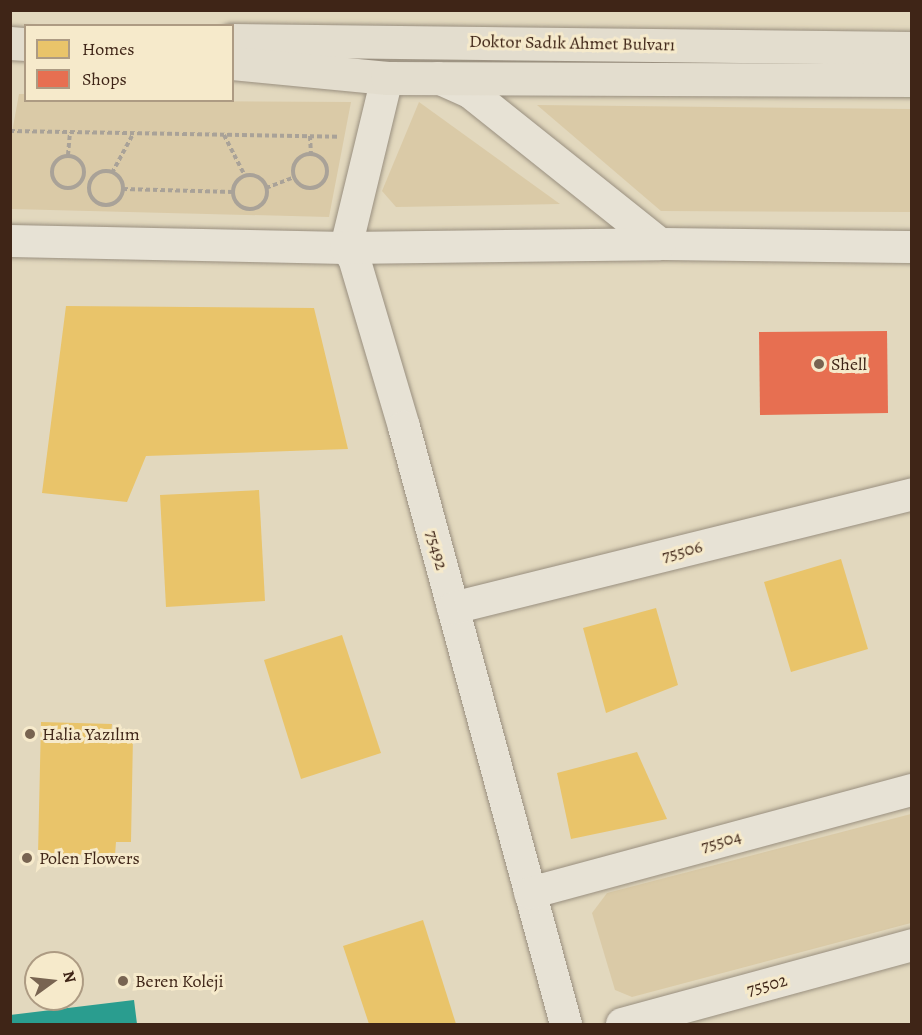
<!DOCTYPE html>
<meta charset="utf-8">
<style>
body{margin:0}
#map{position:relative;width:922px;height:1035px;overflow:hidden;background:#e2d8be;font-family:Alegreya,serif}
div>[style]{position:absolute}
.green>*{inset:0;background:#dacaa7}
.homes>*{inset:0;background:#e9c46a}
.shops>*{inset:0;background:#e76f51}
.schools>*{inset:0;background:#2a9d8f}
.path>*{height:4px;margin-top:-2px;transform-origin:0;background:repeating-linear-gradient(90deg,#a9a298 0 4.5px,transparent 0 7.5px)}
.path>.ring{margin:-2px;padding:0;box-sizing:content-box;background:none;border:4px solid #a9a298;border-radius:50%}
.roads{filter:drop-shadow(0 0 2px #998f7f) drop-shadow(0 0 2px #998f7f)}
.minor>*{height:32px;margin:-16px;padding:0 16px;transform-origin:16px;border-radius:16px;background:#e7e2d5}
.major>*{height:33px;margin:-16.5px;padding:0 16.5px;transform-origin:16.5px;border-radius:16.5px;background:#e3ddce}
.dots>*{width:16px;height:16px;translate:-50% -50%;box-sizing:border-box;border:3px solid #f6eacb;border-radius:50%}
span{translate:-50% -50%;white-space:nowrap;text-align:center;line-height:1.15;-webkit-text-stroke:6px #f6eacb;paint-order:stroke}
.street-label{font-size:18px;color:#3f2517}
.poi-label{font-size:18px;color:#3f2517}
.left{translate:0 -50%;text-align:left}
.frame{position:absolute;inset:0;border:12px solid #3f2517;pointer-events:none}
.legend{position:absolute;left:24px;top:24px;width:210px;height:78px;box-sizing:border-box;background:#f6eacb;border:2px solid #ad9b83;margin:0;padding:8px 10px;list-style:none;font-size:18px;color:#3f2517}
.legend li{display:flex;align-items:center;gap:12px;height:30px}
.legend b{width:30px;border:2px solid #ad9b83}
.north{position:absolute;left:24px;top:951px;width:60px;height:60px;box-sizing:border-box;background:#f6eacb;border:2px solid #ad9b83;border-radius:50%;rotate:75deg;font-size:16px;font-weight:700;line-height:24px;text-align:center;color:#3f2517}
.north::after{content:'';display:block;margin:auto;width:21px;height:27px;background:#786451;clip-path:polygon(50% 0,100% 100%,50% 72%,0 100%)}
</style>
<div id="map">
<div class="green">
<div style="clip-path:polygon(19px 94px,25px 94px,26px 100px,351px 102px,329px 217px,11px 209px,11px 138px)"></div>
<div style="clip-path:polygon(419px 102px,560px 204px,396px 207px,382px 191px)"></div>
<div style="clip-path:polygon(537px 105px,911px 109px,911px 212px,661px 211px)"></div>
<div style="clip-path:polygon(911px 814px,911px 923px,632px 997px,615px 990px,592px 913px,607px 893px)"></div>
</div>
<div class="homes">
<div style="clip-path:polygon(66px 306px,314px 308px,348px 449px,146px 456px,127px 502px,42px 493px)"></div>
<div style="clip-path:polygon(259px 490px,265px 601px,166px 607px,160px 495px)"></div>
<div style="clip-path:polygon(841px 559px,868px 649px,791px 672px,764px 582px)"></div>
<div style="clip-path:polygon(656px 608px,678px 685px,606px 713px,583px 628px)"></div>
<div style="clip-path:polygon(342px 635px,381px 753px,301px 779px,264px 660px)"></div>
<div style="clip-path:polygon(41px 722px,112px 724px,111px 735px,133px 736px,131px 842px,116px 842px,115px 855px,38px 854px)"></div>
<div style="clip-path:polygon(637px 752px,667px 819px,571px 839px,557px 773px)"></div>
<div style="clip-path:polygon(423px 920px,456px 1024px,369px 1024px,343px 946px)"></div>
</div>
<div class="shops">
<div style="clip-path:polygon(887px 331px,888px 413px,760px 415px,759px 332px)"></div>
</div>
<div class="schools">
<div style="clip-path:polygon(134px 1000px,137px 1024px,10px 1024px,10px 1015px)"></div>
</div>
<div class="path">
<div style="left:10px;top:131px;width:330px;rotate:1deg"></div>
<div style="left:224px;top:135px;width:46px;rotate:62.9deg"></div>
<div style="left:310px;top:136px;width:18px;rotate:87deg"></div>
<div class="ring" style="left:293px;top:154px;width:30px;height:30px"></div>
<div style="left:68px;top:155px;width:23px;rotate:-85deg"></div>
<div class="ring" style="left:52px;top:156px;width:28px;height:28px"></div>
<div class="ring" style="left:89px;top:171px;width:30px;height:30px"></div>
<div style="left:112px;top:173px;width:44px;rotate:-61.7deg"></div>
<div class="ring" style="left:233px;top:175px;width:30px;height:30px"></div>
<div style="left:266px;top:188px;width:30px;rotate:-21deg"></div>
<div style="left:123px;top:189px;width:110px;rotate:1.6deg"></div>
</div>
<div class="roads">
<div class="minor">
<div style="left:387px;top:78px;width:175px;rotate:103.6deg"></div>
<div style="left:346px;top:248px;width:13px;rotate:51deg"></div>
<div style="left:354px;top:258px;width:176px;rotate:73.5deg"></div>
<div style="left:404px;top:427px;width:619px;rotate:74.82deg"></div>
<div style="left:438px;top:78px;width:36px;rotate:24deg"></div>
<div style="left:471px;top:93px;width:242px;rotate:38.6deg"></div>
<div style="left:660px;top:244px;width:252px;rotate:0.7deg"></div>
<div style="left:10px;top:241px;width:336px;rotate:1.2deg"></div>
<div style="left:346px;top:248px;width:314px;rotate:-0.7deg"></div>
<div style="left:453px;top:608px;width:473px;rotate:-13.9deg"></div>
<div style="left:530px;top:893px;width:396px;rotate:-15.1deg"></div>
<div style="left:622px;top:1024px;width:301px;rotate:-15.2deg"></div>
</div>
<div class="major">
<div style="left:232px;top:40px;width:680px;rotate:0.67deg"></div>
<div style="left:10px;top:43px;width:16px;rotate:4deg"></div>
<div style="left:232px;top:63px;width:156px;rotate:5.5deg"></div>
<div style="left:387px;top:78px;width:525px;rotate:0.22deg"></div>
</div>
</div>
<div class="dots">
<div style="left:819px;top:364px;background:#786451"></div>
<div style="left:30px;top:734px;background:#786451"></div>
<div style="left:27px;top:858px;background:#786451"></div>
<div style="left:123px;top:981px;background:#786451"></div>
</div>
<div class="street-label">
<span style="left:572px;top:43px;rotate:1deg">Doktor Sadık Ahmet Bulvarı</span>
<span style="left:437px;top:550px;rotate:75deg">75492</span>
<span style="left:682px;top:551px;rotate:-14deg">75506</span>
<span style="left:721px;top:841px;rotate:-15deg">75504</span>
<span style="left:767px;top:985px;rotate:-15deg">75502</span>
</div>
<div class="poi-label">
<span class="left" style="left:831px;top:364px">Shell</span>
<span class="left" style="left:42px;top:734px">Halia Yazılım</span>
<span class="left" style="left:39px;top:858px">Polen Flowers</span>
<span class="left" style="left:135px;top:981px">Beren Koleji</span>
</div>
<div class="frame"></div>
<ul class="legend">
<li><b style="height:16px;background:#e9c46a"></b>Homes</li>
<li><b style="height:16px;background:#e76f51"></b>Shops</li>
</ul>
<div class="north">N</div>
</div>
